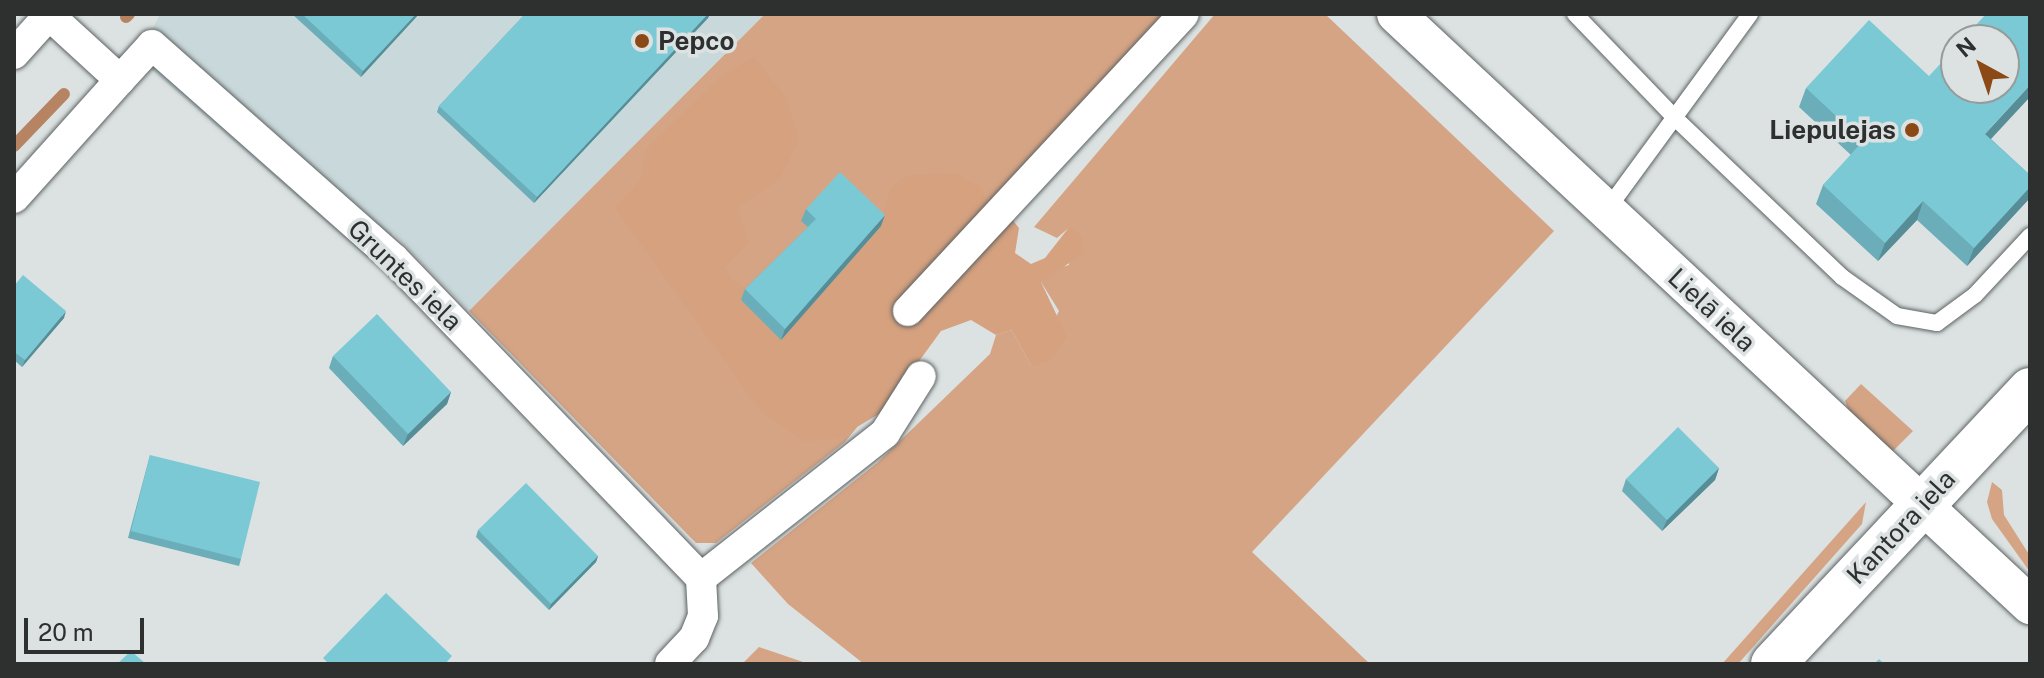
<!DOCTYPE html>
<meta charset="utf-8">
<style>
body{margin:0}
#map{position:relative;width:2044px;height:678px;overflow:hidden;background:#dce2e2;font-family:"Public Sans",sans-serif}
div>[style]{position:absolute}
.built>*{inset:0;background:#c9d8da}
.green>*{inset:0;background:#d5a485}
.forest>*{inset:0;background:#d5a17f}
.stream>*{height:12px;margin:-6px;padding:0 6px;transform-origin:6px;border-radius:6px;background:#b78463}
.roads{filter:drop-shadow(0 0 2px #5d6263) drop-shadow(0 0 2px #5d6263)}
.service>*{height:16px;margin:-8px;padding:0 8px;transform-origin:8px;border-radius:8px;background:#fff}
.minor>*{height:30px;margin:-15px;padding:0 15px;transform-origin:15px;border-radius:15px;background:#fff}
.tertiary>*{height:38px;margin:-19px;padding:0 19px;transform-origin:19px;border-radius:19px;background:#fff}
.secondary>*{height:44px;margin:-22px;padding:0 22px;transform-origin:22px;border-radius:22px;background:#fff}
.wall>*{inset:0;background:#6badb8}
.shaded-wall>*{inset:0;background:#578d96}
.building>*{inset:0;background:#7cc9d6}
.dots>*{width:22px;height:22px;translate:-50% -50%;box-sizing:border-box;border:4px solid #dce2e2;border-radius:50%}
span{translate:-50% -50%;white-space:nowrap;text-align:center;line-height:1.15;-webkit-text-stroke:7px #dce2e2;paint-order:stroke}
.poi-label{font-size:26px;color:#2e3030;font-weight:700}
.left{translate:0 -50%;text-align:left}
.right{translate:-100% -50%;text-align:right}
.street-label{font-size:26px;color:#2e3030}
.frame{position:absolute;inset:0;border:16px solid #2e3030;pointer-events:none}
.north{position:absolute;left:1940px;top:24px;width:80px;height:80px;box-sizing:border-box;background:#dce2e2;border:2px solid #969b9b;border-radius:50%;rotate:320deg;font-size:22px;font-weight:700;line-height:32px;text-align:center;color:#2e3030}
.north::after{content:'';display:block;margin:auto;width:28px;height:36px;background:#8b4a15;clip-path:polygon(50% 0,100% 100%,50% 72%,0 100%)}
.scale{position:absolute;left:24px;top:618px;width:120px;height:36px;box-sizing:border-box;border:4px solid #2e3030;border-top:0;padding-left:10px;font-size:24px;line-height:28px;white-space:nowrap;color:#2e3030;-webkit-text-stroke:6px #dce2e2;paint-order:stroke}
</style>
<div id="map">
<div class="built">
<div style="clip-path:polygon(160px 14px,765px 14px,469px 311px,393px 233px,368px 258px,138px 58px)"></div>
</div>
<div class="green">
<div style="clip-path:polygon(765px 14px,1170px 14px,1018px 180px,908px 365px,845px 442px,716px 543px,696px 543px,469px 311px)"></div>
<div style="clip-path:polygon(1215px 14px,1325px 14px,1554px 231px,1252px 552px,1370px 664px,864px 664px,788px 604px,751px 563px,877px 463px,990px 354px,996px 335px,1012px 330px,1031px 366px,1059px 311px,1041px 282px,1054px 269px,1069px 265px,1070px 227px,1057px 238px,1034px 227px)"></div>
<div style="clip-path:polygon(1861px 384px,1913px 431px,1893px 451px,1851px 416px,1845px 401px)"></div>
<div style="clip-path:polygon(1992px 482px,2002px 490px,2004px 515px,2030px 556px,2030px 572px,1992px 519px,1987px 502px)"></div>
<div style="clip-path:polygon(1866px 502px,1862px 524px,1738px 664px,1722px 664px)"></div>
<div style="clip-path:polygon(759px 647px,809px 664px,742px 664px)"></div>
</div>
<div class="forest">
<div style="clip-path:polygon(754px 57px,787px 98px,799px 140px,780px 179px,738px 207px,749px 243px,725px 267px,733px 281px,748px 290px,846px 244px,865px 245px,882px 219px,890px 189px,906px 176px,956px 173px,981px 187px,990px 207px,999px 203px,1019px 228px,1015px 253px,1031px 264px,1045px 258px,1070px 226px,1082px 237px,1084px 253px,1041px 282px,1067px 337px,1050px 361px,1031px 366px,1012px 330px,996px 335px,971px 320px,941px 331px,882px 412px,837px 439px,804px 441px,761px 412px,615px 208px,640px 180px,646px 149px,722px 75px)"></div>
</div>
<div class="stream">
<div style="left:126px;top:17px;width:4px;rotate:-45deg"></div>
<div style="left:14px;top:146px;width:72px;rotate:-46.1deg"></div>
</div>
<div class="roads">
<div class="service">
<div style="left:1575px;top:14px;width:144px;rotate:46.1deg"></div>
<div style="left:1675px;top:118px;width:231px;rotate:43.6deg"></div>
<div style="left:1842px;top:277px;width:67px;rotate:35.3deg"></div>
<div style="left:1897px;top:316px;width:41px;rotate:9.9deg"></div>
<div style="left:1937px;top:323px;width:47px;rotate:-36.4deg"></div>
<div style="left:1975px;top:295px;width:81px;rotate:-47deg"></div>
<div style="left:1606px;top:211px;width:244px;rotate:-53.8deg"></div>
</div>
<div class="minor">
<div style="left:49px;top:15px;width:96px;rotate:42.5deg"></div>
<div style="left:120px;top:80px;width:47px;rotate:-47.6deg"></div>
<div style="left:152px;top:45px;width:322px;rotate:41.5deg"></div>
<div style="left:393px;top:258px;width:444px;rotate:46.1deg"></div>
<div style="left:701px;top:578px;width:38px;rotate:87deg"></div>
<div style="left:703px;top:616px;width:24px;rotate:112deg"></div>
<div style="left:694px;top:638px;width:35px;rotate:133deg"></div>
<div style="left:14px;top:54px;width:54px;rotate:-48deg"></div>
<div style="left:14px;top:198px;width:159px;rotate:-48.1deg"></div>
<div style="left:908px;top:311px;width:405px;rotate:-47.1deg"></div>
<div style="left:701px;top:578px;width:234px;rotate:-38.2deg"></div>
<div style="left:885px;top:433px;width:67px;rotate:-57.7deg"></div>
</div>
<div class="tertiary">
<div style="left:1396px;top:14px;width:867px;rotate:42.99deg"></div>
</div>
<div class="secondary">
<div style="left:1773px;top:664px;width:376px;rotate:-46.8deg"></div>
</div>
</div>
<div class="wall">
<div style="clip-path:polygon(292px 14px,419px 14px,361px 77px)"></div>
<div style="clip-path:polygon(525px 14px,710px 14px,708px 18px,534px 203px,437px 112px,439px 106px)"></div>
<div style="clip-path:polygon(1929px 76px,1991px 139px,2030px 175px,2029px 199px,1967px 266px,1917px 220px,1878px 261px,1816px 204px,1823px 185px,1851px 155px,1799px 107px,1806px 88px)"></div>
<div style="clip-path:polygon(806px 209px,881px 226px,781px 340px,741px 300px,745px 289px,808px 227px,801px 221px)"></div>
<div style="clip-path:polygon(14px 286px,64px 318px,22px 367px,14px 360px)"></div>
<div style="clip-path:polygon(333px 356px,451px 392px,447px 404px,403px 446px,329px 368px)"></div>
<div style="clip-path:polygon(150px 455px,241px 559px,239px 566px,128px 538px)"></div>
<div style="clip-path:polygon(1719px 468px,1715px 480px,1662px 531px,1622px 491px,1626px 479px)"></div>
<div style="clip-path:polygon(478px 530px,598px 556px,596px 562px,549px 610px,476px 537px)"></div>
</div>
<div class="shaded-wall">
<div style="clip-path:polygon(416px 14px,419px 14px,361px 77px,363px 71px)"></div>
<div style="clip-path:polygon(708px 14px,710px 14px,708px 18px,534px 203px,537px 197px)"></div>
<div style="clip-path:polygon(2030px 85px,2030px 97px,1978px 153px,1985px 134px)"></div>
<div style="clip-path:polygon(2030px 187px,2029px 199px,1967px 266px,1974px 248px)"></div>
<div style="clip-path:polygon(1923px 201px,1917px 220px,1878px 261px,1885px 243px)"></div>
<div style="clip-path:polygon(885px 215px,881px 226px,781px 340px,785px 329px)"></div>
<div style="clip-path:polygon(66px 311px,64px 318px,22px 367px,25px 360px)"></div>
<div style="clip-path:polygon(451px 392px,447px 404px,403px 446px,408px 434px)"></div>
<div style="clip-path:polygon(1719px 468px,1715px 480px,1662px 531px,1667px 520px)"></div>
<div style="clip-path:polygon(598px 556px,596px 562px,549px 610px,551px 604px)"></div>
</div>
<div class="building">
<div style="clip-path:polygon(302px 14px,416px 14px,363px 71px)"></div>
<div style="clip-path:polygon(525px 14px,708px 14px,537px 197px,439px 106px)"></div>
<div style="clip-path:polygon(1986px 14px,2030px 14px,2030px 85px,1985px 134px,2030px 175px,2030px 187px,1974px 248px,1923px 201px,1885px 243px,1823px 185px,1863px 141px,1806px 88px,1869px 20px,1929px 76px,1956px 47px,1956px 88px,2004px 88px,2004px 40px,1962px 40px)"></div>
<div style="clip-path:polygon(840px 172px,885px 215px,785px 329px,745px 289px,816px 219px,806px 209px)"></div>
<div style="clip-path:polygon(23px 275px,66px 311px,25px 360px,14px 352px,14px 286px)"></div>
<div style="clip-path:polygon(377px 314px,451px 392px,408px 434px,333px 356px)"></div>
<div style="clip-path:polygon(1678px 427px,1719px 468px,1667px 520px,1626px 479px)"></div>
<div style="clip-path:polygon(150px 455px,260px 482px,241px 559px,131px 531px)"></div>
<div style="clip-path:polygon(526px 483px,598px 556px,551px 604px,478px 530px)"></div>
<div style="clip-path:polygon(386px 593px,452px 656px,445px 664px,329px 664px,323px 658px)"></div>
<div style="clip-path:polygon(131px 651px,146px 664px,117px 664px)"></div>
<div style="clip-path:polygon(1879px 659px,1884px 664px,1874px 664px)"></div>
</div>
<div class="dots">
<div style="left:642px;top:41px;background:#8b4a15"></div>
<div style="left:1912px;top:130px;background:#8b4a15"></div>
</div>
<div class="poi-label">
<span class="left" style="left:658px;top:41px">Pepco</span>
<span class="right" style="left:1896px;top:130px">Liepulejas</span>
</div>
<div class="street-label">
<span style="left:405px;top:275px;rotate:44deg">Gruntes iela</span>
<span style="left:1712px;top:310px;rotate:43deg">Lielā iela</span>
<span style="left:1901px;top:527px;rotate:-47deg">Kantora iela</span>
</div>
<div class="frame"></div>
<div class="north">N</div>
<div class="scale">20 m</div>
</div>
